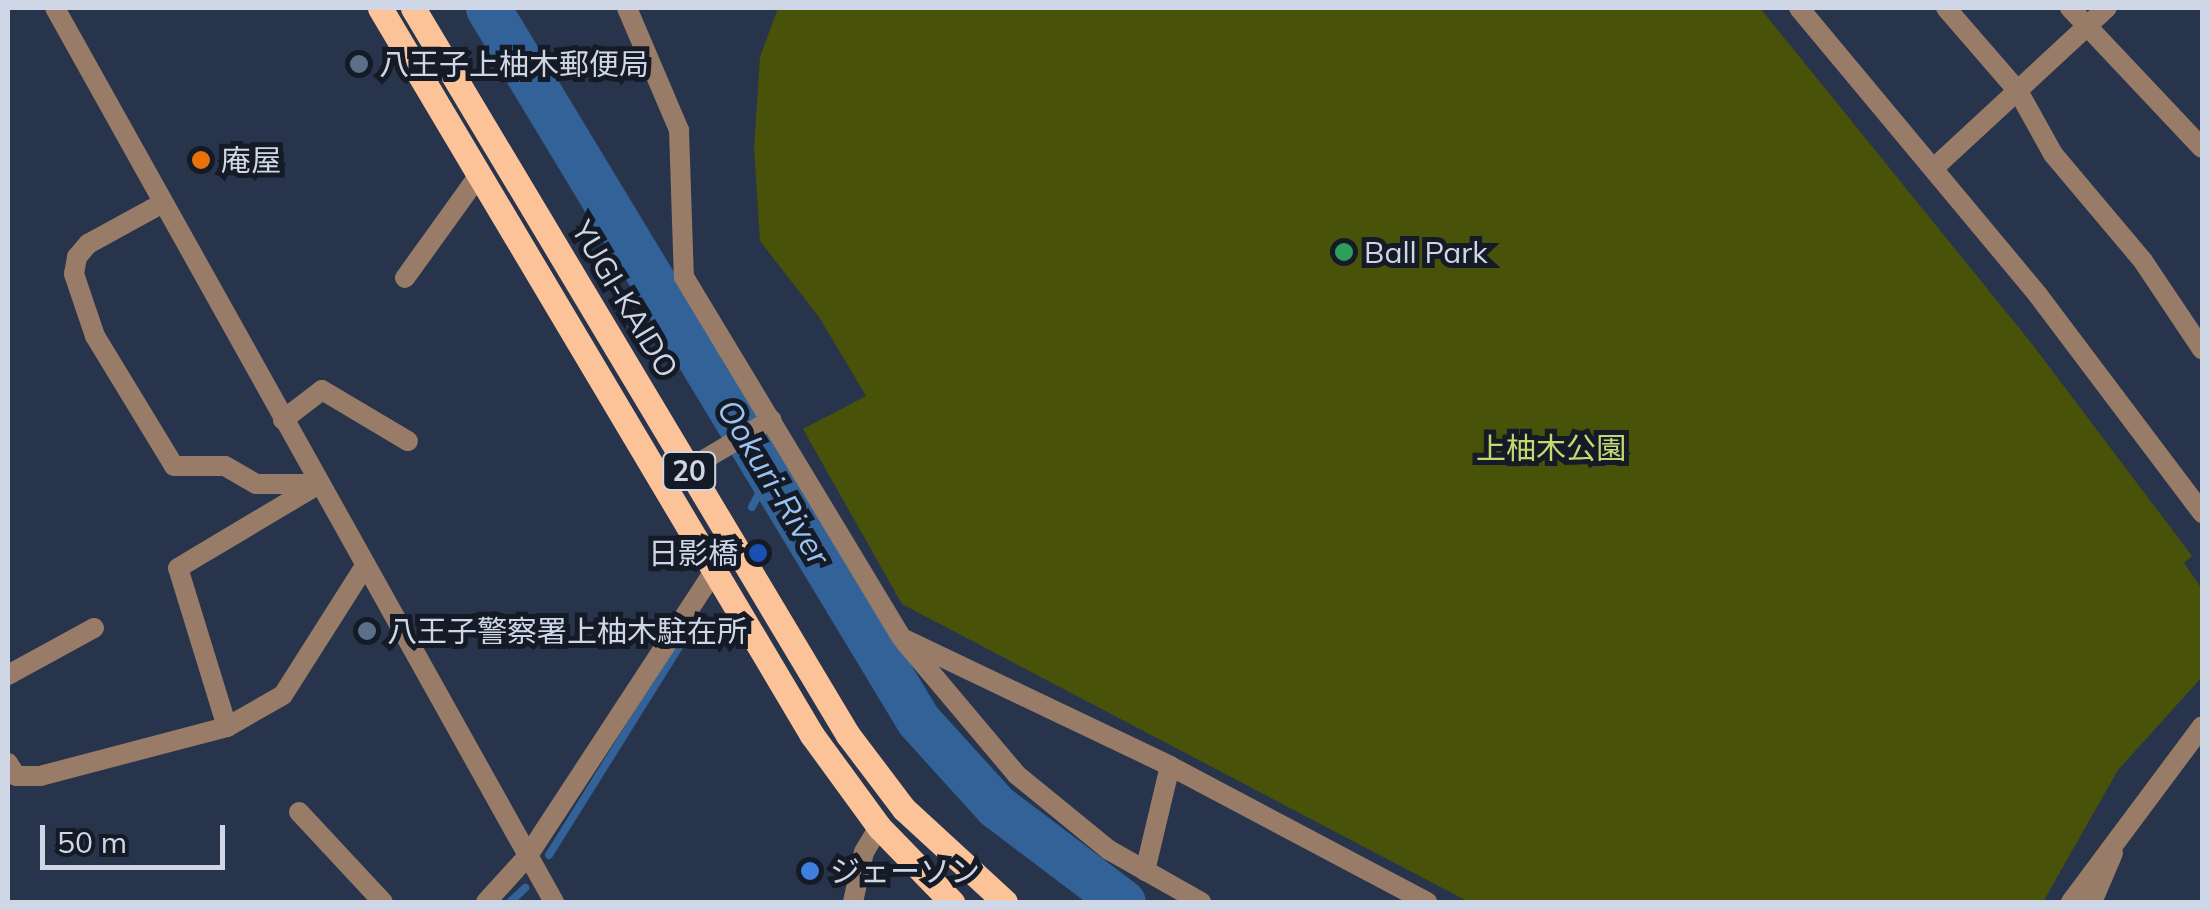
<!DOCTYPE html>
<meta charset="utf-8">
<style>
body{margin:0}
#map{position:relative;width:2210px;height:910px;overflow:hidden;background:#27344b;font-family:Mulish,"Noto Sans JP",sans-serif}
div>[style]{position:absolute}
.green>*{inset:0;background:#485309}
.stream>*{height:8px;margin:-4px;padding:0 4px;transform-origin:4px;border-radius:4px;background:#326298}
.river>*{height:45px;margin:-22.5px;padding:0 22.5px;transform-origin:22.5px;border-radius:22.5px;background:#326298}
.minor>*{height:20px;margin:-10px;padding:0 10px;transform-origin:10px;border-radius:10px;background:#987c68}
.tertiary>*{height:20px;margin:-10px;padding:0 10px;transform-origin:10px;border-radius:10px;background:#987c68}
.primary>*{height:25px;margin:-12.5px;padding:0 12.5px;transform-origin:12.5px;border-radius:12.5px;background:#fcc399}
.dots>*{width:28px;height:28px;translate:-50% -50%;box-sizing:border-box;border:5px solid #151b26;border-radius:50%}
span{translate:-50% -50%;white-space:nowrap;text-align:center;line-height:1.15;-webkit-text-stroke:10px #151b26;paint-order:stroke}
.shield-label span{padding:2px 8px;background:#151b26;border:2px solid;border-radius:8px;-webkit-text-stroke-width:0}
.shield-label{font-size:28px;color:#cfd7e6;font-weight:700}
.poi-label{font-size:30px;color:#cfd7e6}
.left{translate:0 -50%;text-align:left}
.right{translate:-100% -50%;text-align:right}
.street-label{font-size:30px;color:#cfd7e6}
.park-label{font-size:30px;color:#c3d871}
.water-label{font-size:32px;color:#9bc2f1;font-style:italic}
.frame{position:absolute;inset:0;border:10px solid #cfd7e6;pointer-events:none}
.scale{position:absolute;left:40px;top:825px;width:185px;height:45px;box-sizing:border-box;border:5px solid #cfd7e6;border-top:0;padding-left:12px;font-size:30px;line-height:35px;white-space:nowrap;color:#cfd7e6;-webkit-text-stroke:8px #151b26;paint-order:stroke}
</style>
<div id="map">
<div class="green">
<div style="clip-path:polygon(778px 8px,1760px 8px,2032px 344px,2192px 556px,2184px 563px,2202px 589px,2202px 677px,2118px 770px,2043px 902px,1469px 902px,902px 604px,803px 429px,866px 396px,819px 317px,760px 241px,754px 148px,760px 57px)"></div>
</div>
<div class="stream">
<div style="left:752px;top:507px;width:35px;rotate:-63deg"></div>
<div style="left:549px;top:855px;width:279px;rotate:-58deg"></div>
<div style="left:510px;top:902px;width:21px;rotate:-43deg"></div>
</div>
<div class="river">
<div style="left:488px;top:8px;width:832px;rotate:58.87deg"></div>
<div style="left:918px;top:720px;width:116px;rotate:47.8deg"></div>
<div style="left:996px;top:806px;width:159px;rotate:37.1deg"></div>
</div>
<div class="minor">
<div style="left:627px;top:8px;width:133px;rotate:66.9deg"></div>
<div style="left:679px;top:130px;width:147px;rotate:88.1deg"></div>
<div style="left:684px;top:277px;width:422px;rotate:58.9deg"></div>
<div style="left:902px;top:638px;width:297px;rotate:25.5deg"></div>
<div style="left:1170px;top:766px;width:291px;rotate:27.9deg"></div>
<div style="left:1946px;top:8px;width:110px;rotate:49.1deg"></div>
<div style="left:2018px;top:91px;width:72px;rotate:60.9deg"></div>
<div style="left:2053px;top:154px;width:140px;rotate:49.9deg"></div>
<div style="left:2143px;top:261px;width:106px;rotate:56.2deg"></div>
<div style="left:2070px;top:8px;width:192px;rotate:46.7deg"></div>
<div style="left:1935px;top:167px;width:234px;rotate:-42.8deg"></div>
<div style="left:161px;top:204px;width:83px;rotate:151.3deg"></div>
<div style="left:88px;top:244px;width:17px;rotate:130deg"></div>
<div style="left:77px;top:257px;width:17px;rotate:100deg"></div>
<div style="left:74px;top:274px;width:65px;rotate:71.3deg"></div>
<div style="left:95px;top:336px;width:152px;rotate:58.7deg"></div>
<div style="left:174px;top:466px;width:51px"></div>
<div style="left:225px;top:466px;width:36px;rotate:30deg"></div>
<div style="left:256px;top:484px;width:63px"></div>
<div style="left:405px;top:278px;width:127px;rotate:-54.3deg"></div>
<div style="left:283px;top:420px;width:49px;rotate:-37.6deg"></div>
<div style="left:322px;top:390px;width:100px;rotate:30.7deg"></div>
<div style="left:663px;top:484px;width:126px;rotate:-30.7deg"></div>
<div style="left:905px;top:642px;width:174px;rotate:49.9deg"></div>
<div style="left:1017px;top:775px;width:119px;rotate:39.2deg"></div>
<div style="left:1109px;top:850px;width:106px;rotate:29.5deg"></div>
<div style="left:8px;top:675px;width:98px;rotate:-28.7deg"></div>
<div style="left:227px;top:727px;width:166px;rotate:-107.1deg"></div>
<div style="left:178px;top:568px;width:162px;rotate:-30.8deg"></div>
<div style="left:8px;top:763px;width:15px;rotate:58deg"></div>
<div style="left:16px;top:776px;width:24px"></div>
<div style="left:40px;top:776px;width:193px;rotate:-14.7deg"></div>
<div style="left:227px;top:727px;width:64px;rotate:-29.7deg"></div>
<div style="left:283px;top:695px;width:153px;rotate:-57.6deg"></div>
<div style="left:299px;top:812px;width:123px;rotate:47deg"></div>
<div style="left:1145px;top:871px;width:108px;rotate:-76.6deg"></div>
<div style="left:486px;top:902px;width:61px;rotate:-47.7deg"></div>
<div style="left:527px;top:857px;width:343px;rotate:-56.8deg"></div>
<div style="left:853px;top:902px;width:51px;rotate:-77.6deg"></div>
<div style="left:864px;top:852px;width:29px;rotate:-59deg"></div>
</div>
<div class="tertiary">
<div style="left:55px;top:8px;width:1024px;rotate:60.83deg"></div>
<div style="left:1799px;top:8px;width:373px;rotate:50.2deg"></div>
<div style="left:2038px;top:295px;width:273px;rotate:53deg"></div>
<div style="left:2071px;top:902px;width:219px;rotate:-53.3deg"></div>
<div style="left:2092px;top:902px;width:53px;rotate:-66.8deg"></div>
</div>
<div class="primary">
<div style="left:380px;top:8px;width:846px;rotate:59.28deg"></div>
<div style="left:812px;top:735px;width:114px;rotate:53.9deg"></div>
<div style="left:879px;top:827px;width:105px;rotate:45.8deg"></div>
<div style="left:413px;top:8px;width:847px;rotate:59.11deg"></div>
<div style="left:848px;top:735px;width:93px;rotate:52.9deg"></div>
<div style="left:904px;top:809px;width:137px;rotate:42.6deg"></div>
</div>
<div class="dots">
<div style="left:359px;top:64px;background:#5c6f8a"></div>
<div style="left:201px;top:160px;background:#e8710a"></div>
<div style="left:1344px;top:252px;background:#2e9e5b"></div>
<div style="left:758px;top:553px;background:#1a4fb4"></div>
<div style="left:367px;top:631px;background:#5c6f8a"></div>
<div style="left:810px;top:871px;background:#3f7fe0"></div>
</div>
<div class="shield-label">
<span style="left:689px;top:471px">20</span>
</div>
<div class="poi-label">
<span class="left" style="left:379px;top:64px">八王子上柚木郵便局</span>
<span class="left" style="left:221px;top:160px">庵屋</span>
<span class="left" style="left:1364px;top:252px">Ball Park</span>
<span class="right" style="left:738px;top:553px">日影橋</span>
<span class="left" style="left:387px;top:631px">八王子警察署上柚木駐在所</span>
<span class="left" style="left:830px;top:871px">ジェーソン</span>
</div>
<div class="street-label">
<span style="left:625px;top:299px;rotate:59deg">YUGI-KAIDO</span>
</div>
<div class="park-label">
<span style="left:1551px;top:448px">上柚木公園</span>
</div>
<div class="water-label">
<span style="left:774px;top:482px;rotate:59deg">Ookuri-River</span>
</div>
<div class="frame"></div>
<div class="scale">50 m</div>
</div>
